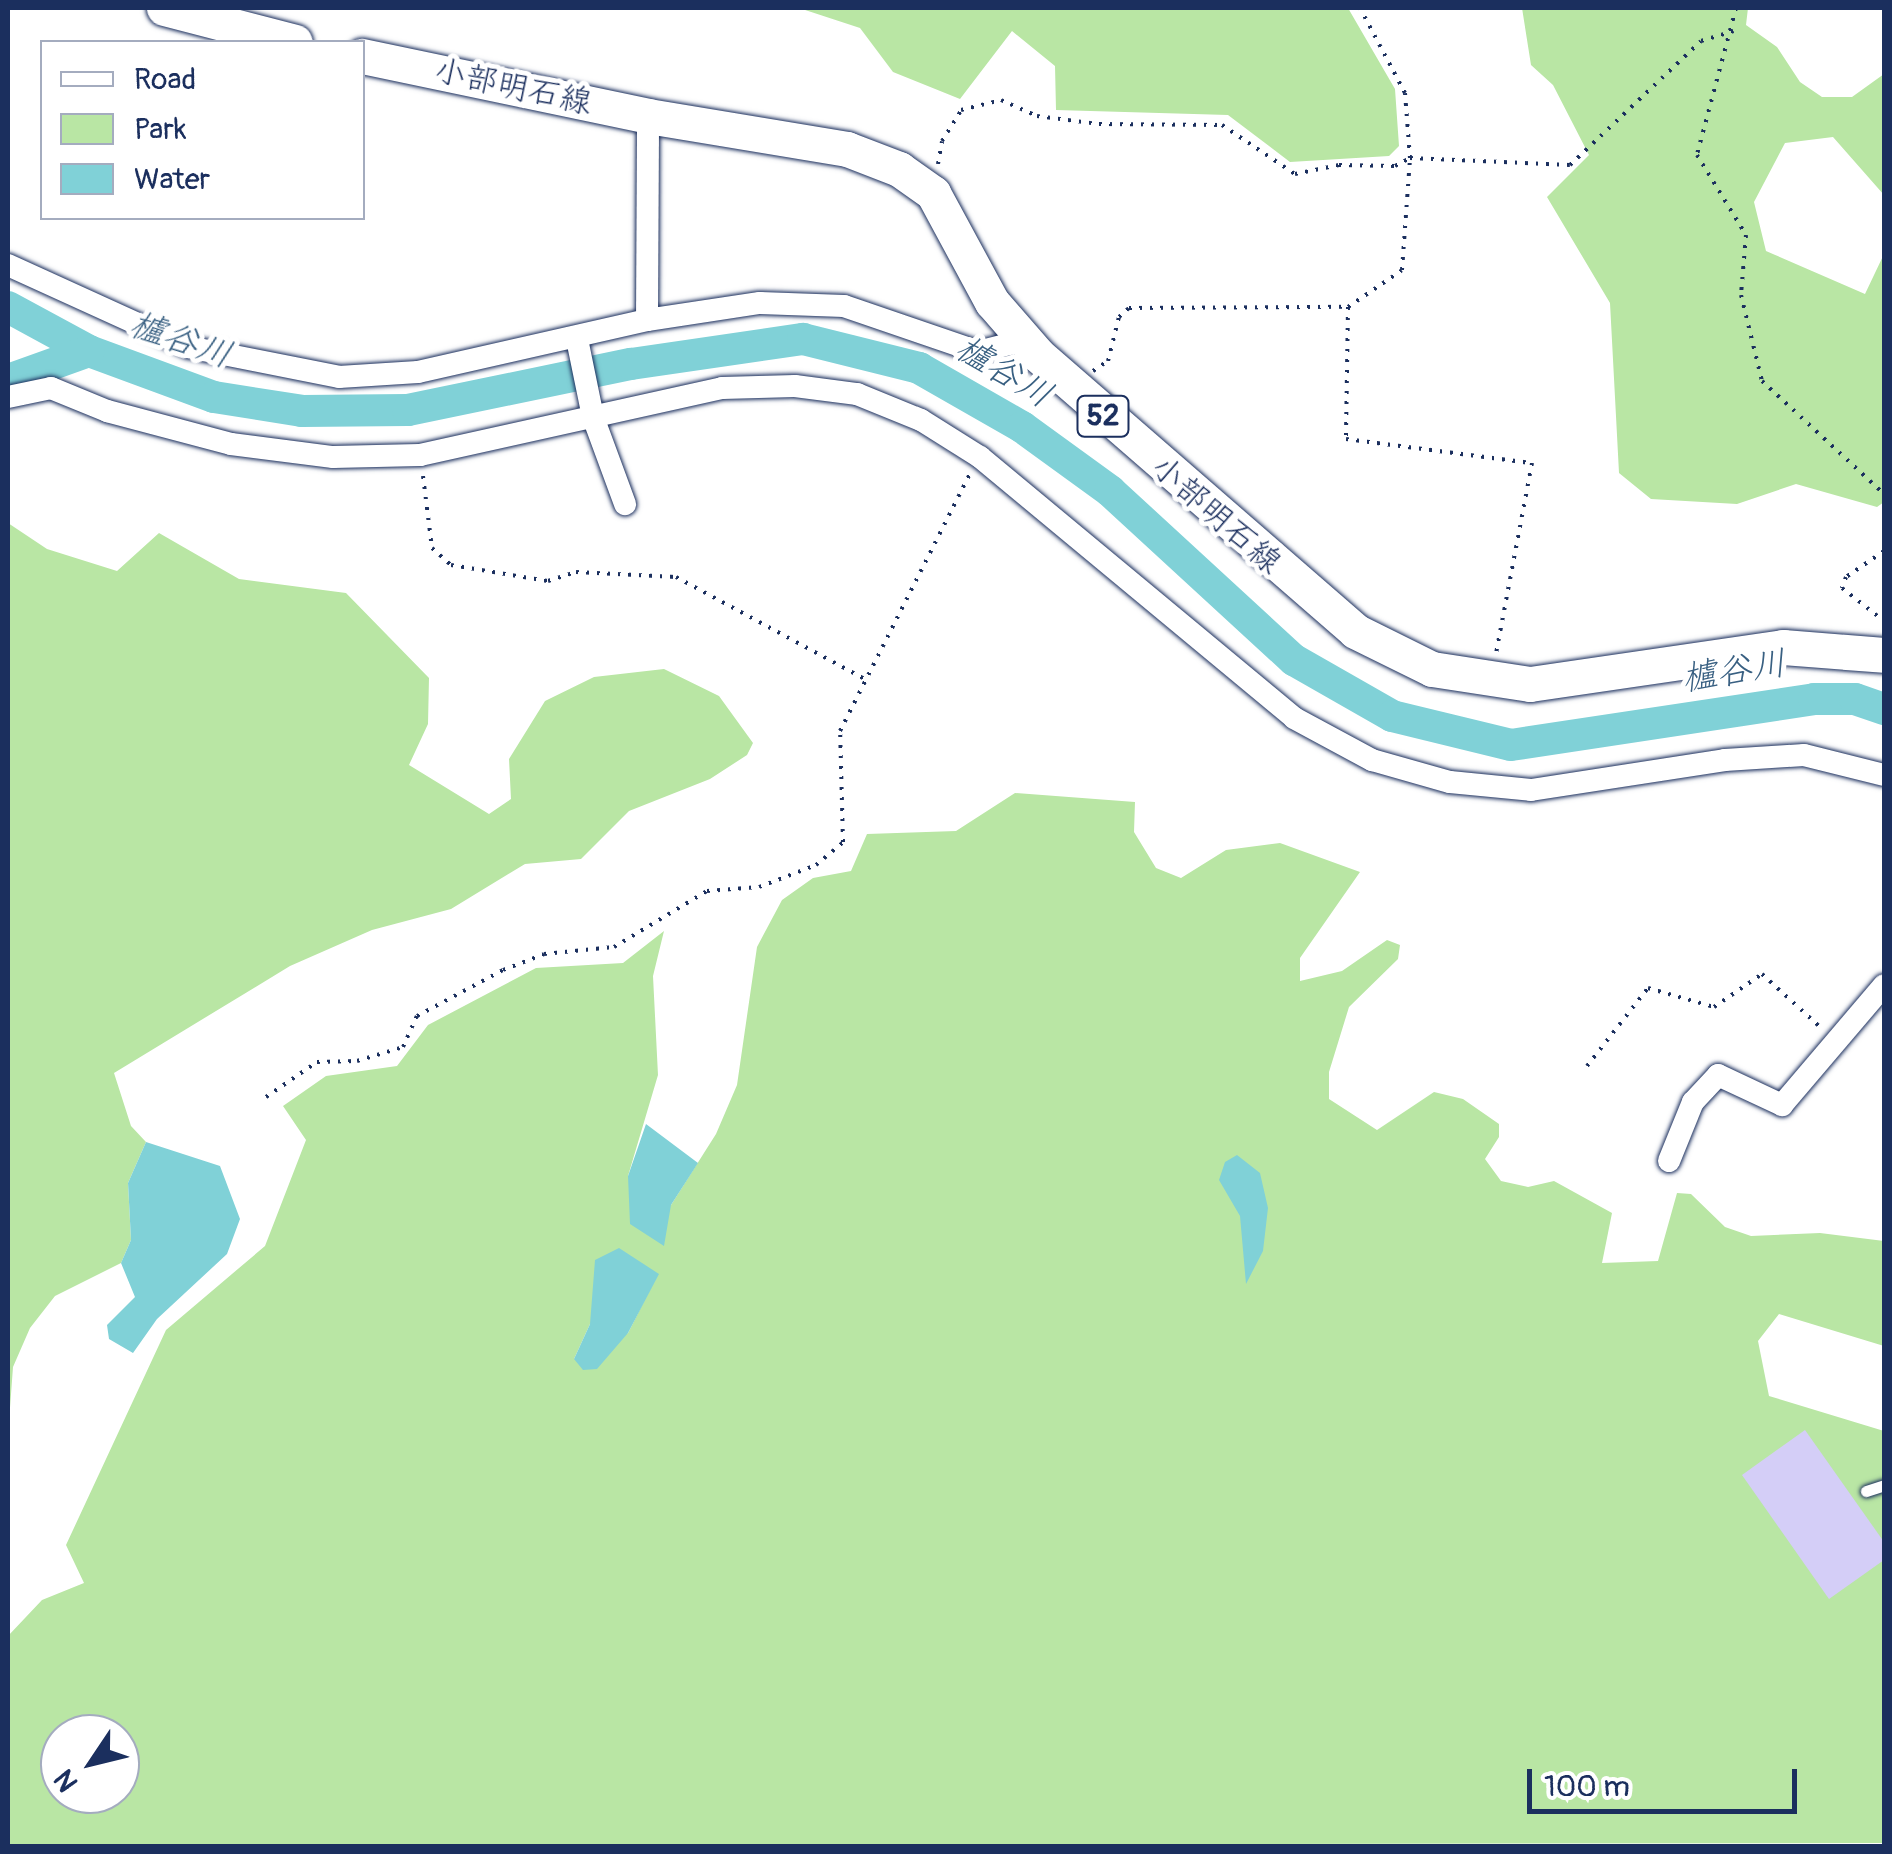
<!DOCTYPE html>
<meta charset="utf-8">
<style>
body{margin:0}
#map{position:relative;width:1892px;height:1854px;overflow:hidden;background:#fff;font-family:Pangolin,"Klee One",sans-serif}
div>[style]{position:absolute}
.green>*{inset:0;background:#b9e6a4}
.water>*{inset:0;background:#80d1d7}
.river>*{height:32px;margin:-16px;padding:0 16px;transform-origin:16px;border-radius:16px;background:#80d1d7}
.building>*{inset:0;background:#d4cef7}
.path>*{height:4px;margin-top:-2px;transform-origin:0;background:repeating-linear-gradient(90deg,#1b2f5e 0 2.5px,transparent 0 10.5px)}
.roads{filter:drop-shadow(0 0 2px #1b2f5e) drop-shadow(0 0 2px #1b2f5e)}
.service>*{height:11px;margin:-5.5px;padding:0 5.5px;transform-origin:5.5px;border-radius:5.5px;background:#fff}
.minor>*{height:22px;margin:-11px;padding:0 11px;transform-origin:11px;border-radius:11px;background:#fff}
.primary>*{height:35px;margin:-17.5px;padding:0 17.5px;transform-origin:17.5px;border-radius:17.5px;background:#fff}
span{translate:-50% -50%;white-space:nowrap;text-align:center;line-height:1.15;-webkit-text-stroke:10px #fff;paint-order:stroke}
.shield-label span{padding:2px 8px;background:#fff;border:2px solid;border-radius:8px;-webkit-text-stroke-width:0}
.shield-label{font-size:30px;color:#1b2f5e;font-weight:700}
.street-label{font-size:32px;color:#1b2f5e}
.water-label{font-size:35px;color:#396082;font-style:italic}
.frame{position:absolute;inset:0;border:10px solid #1b2f5e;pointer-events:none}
.legend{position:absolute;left:40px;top:40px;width:325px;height:180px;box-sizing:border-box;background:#fff;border:2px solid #a4acbf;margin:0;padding:12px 18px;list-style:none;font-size:30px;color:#1b2f5e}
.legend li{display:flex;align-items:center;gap:20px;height:50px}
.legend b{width:50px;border:2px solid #a4acbf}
.north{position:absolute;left:40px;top:1714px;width:100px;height:100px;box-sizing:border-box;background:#fff;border:2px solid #a4acbf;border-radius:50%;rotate:235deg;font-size:28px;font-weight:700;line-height:40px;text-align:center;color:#1b2f5e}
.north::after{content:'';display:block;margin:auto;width:35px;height:45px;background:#1b2f5e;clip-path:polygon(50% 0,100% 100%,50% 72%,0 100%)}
.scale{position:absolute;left:1527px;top:1769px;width:270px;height:45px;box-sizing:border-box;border:5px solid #1b2f5e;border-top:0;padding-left:12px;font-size:30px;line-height:35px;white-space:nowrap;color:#1b2f5e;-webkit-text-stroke:8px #fff;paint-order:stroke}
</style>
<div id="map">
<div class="green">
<div style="clip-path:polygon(799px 8px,1348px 8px,1395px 89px,1399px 146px,1389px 156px,1290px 162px,1228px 115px,1056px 110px,1055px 66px,1012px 31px,960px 99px,893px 72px,860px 28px)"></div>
<div style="clip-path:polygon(1522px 8px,1748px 8px,1746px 25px,1777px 47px,1800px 82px,1822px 97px,1852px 97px,1884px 74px,1884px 195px,1833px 137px,1785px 143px,1754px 202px,1766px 251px,1865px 294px,1884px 254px,1884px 502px,1877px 507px,1796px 484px,1737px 504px,1651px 499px,1619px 473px,1610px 303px,1547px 197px,1589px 155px,1553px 85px,1531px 65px)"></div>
<div style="clip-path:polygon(8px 523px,47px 549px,117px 571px,159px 533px,239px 579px,346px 593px,429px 678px,428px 724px,409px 765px,489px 814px,511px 799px,509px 759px,545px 701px,594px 677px,664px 669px,719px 696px,753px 743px,747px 755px,710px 779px,629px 811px,581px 859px,525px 864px,451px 909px,372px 930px,290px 966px,114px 1073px,131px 1126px,146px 1142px,128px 1183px,131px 1240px,121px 1263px,55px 1296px,30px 1328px,13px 1367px,8px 1435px)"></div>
<div style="clip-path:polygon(evenodd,1015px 793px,1135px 802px,1134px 832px,1156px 868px,1181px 878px,1226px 850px,1280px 843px,1360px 872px,1300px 958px,1300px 981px,1342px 971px,1387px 940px,1400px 945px,1398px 959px,1349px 1007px,1329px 1072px,1329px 1099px,1377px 1130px,1434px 1092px,1463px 1099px,1499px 1124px,1499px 1137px,1485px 1159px,1501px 1181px,1528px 1187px,1554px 1181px,1612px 1213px,1602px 1263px,1658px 1261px,1677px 1193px,1691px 1194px,1725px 1227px,1751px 1236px,1820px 1233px,1884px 1241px,1884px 1346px,1779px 1314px,1758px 1341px,1769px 1396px,1884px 1431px,1884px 1843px,8px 1846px,8px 1636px,42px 1600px,84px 1583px,66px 1545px,166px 1330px,265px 1246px,306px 1140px,283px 1106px,326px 1076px,397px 1066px,428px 1025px,536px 968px,623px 963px,664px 931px,653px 976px,658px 1075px,628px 1176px,671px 1205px,716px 1134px,737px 1085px,757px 947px,782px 900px,813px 878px,851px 871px,867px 834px,956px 831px,1015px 793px,658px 1274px,628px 1333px,574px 1359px,590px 1324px,658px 1274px,1015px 793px,60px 1734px,120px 1734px,120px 1794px,60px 1794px,60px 1734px)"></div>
</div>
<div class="water">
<div style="clip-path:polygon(646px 1124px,698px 1163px,671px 1205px,664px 1246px,630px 1224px,628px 1176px)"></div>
<div style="clip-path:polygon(146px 1142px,220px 1166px,240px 1219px,227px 1254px,157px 1319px,133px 1353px,109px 1339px,107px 1325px,135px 1297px,121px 1263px,131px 1240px,128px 1183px)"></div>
<div style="clip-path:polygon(1237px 1155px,1260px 1173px,1268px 1208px,1263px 1251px,1246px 1284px,1240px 1216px,1219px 1180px,1225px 1162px)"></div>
<div style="clip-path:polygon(619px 1248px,659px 1274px,628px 1333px,597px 1369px,583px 1370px,574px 1359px,590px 1324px,595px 1260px)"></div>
</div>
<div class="river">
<div style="left:8px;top:307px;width:92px;rotate:28.5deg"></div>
<div style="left:89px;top:351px;width:133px;rotate:20.2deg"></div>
<div style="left:214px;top:397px;width:89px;rotate:9deg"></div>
<div style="left:302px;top:411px;width:106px;rotate:-0.5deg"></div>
<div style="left:408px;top:410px;width:228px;rotate:-11.7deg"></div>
<div style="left:631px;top:364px;width:174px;rotate:-8.3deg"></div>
<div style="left:803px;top:339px;width:120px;rotate:14deg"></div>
<div style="left:919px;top:368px;width:119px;rotate:29.8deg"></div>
<div style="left:1022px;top:427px;width:109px;rotate:36deg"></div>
<div style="left:1110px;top:491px;width:250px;rotate:42.6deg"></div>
<div style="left:1294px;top:660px;width:113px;rotate:29.7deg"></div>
<div style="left:1392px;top:716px;width:122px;rotate:13.7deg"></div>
<div style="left:1511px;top:745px;width:306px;rotate:-8.6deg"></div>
<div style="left:1814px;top:699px;width:41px"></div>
<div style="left:1855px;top:699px;width:31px;rotate:19deg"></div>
<div style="left:8px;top:380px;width:86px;rotate:-19.7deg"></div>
</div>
<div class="building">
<div style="clip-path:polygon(1805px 1430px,1884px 1542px,1884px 1560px,1829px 1599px,1742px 1475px)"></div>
</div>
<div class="path">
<div style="left:1736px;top:8px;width:152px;rotate:104.9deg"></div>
<div style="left:1697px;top:155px;width:94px;rotate:58.5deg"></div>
<div style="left:1746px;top:235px;width:60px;rotate:94.8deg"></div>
<div style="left:1741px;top:295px;width:89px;rotate:76.3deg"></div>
<div style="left:1762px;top:381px;width:166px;rotate:42.8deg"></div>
<div style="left:938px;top:164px;width:23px;rotate:-80deg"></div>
<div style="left:942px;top:141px;width:36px;rotate:-58deg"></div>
<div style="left:961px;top:110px;width:41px;rotate:-14deg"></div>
<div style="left:1001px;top:100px;width:39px;rotate:24deg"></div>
<div style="left:1037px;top:116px;width:63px;rotate:7.4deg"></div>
<div style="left:1099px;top:124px;width:123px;rotate:0.5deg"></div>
<div style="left:1222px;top:125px;width:88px;rotate:33.9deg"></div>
<div style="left:1295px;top:174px;width:45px;rotate:-11.6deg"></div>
<div style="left:1339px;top:165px;width:56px;rotate:1deg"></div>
<div style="left:1395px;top:166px;width:17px;rotate:-28deg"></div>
<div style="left:1410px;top:158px;width:160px;rotate:2.5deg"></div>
<div style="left:1570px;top:165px;width:180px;rotate:-43.4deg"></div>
<div style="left:1701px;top:41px;width:34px;rotate:-17deg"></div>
<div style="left:1348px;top:307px;width:65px;rotate:-34.4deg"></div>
<div style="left:1402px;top:270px;width:112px;rotate:-85.9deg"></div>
<div style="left:1410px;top:158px;width:65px;rotate:-94.4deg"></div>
<div style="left:1405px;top:93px;width:96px;rotate:-117.9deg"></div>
<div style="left:1093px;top:371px;width:18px;rotate:-34deg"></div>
<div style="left:1108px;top:361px;width:45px;rotate:-76deg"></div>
<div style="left:1119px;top:317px;width:13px;rotate:-42deg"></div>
<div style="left:1129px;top:308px;width:219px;rotate:-0.3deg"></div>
<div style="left:1348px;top:307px;width:132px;rotate:90.9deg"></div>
<div style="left:1346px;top:439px;width:188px;rotate:7.4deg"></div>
<div style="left:1532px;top:463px;width:194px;rotate:100.7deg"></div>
<div style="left:423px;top:476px;width:73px;rotate:82.9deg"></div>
<div style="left:432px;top:548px;width:25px;rotate:42deg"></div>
<div style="left:451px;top:565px;width:98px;rotate:9.4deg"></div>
<div style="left:548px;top:581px;width:29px;rotate:-18deg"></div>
<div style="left:576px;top:572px;width:100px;rotate:2.9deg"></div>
<div style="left:676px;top:577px;width:215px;rotate:28.4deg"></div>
<div style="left:1884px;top:551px;width:46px;rotate:145.6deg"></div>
<div style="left:1846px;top:577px;width:12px;rotate:110deg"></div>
<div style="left:1842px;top:588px;width:53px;rotate:38.2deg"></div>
<div style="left:1587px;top:1066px;width:99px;rotate:-52deg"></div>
<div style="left:1648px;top:988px;width:69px;rotate:16.1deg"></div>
<div style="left:1714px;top:1007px;width:58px;rotate:-34.5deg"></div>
<div style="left:1762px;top:974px;width:79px;rotate:42.4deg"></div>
<div style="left:266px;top:1097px;width:62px;rotate:-34.5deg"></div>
<div style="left:317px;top:1062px;width:40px;rotate:-1.4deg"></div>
<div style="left:357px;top:1061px;width:48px;rotate:-16.9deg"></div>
<div style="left:403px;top:1047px;width:34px;rotate:-66deg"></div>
<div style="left:417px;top:1016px;width:98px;rotate:-28.1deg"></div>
<div style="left:503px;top:970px;width:44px;rotate:-21.3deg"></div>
<div style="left:544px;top:954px;width:70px;rotate:-5.7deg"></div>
<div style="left:614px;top:947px;width:109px;rotate:-31.1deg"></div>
<div style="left:707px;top:891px;width:52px;rotate:-4.4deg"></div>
<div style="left:759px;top:887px;width:61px;rotate:-21.1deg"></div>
<div style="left:816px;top:865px;width:35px;rotate:-40deg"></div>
<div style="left:843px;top:842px;width:111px;rotate:-91.5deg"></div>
<div style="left:840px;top:731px;width:288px;rotate:-63.2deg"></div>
</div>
<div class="roads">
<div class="service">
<div style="left:1866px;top:1491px;width:19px;rotate:-18deg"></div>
</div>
<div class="minor">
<div style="left:8px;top:265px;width:198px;rotate:24.5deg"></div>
<div style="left:188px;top:347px;width:154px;rotate:11.2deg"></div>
<div style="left:339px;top:377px;width:79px;rotate:-3.6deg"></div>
<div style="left:418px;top:372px;width:235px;rotate:-12.8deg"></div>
<div style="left:647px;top:320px;width:114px;rotate:-8.6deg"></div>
<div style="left:760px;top:303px;width:84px;rotate:2deg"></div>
<div style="left:844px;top:306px;width:142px;rotate:18.9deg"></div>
<div style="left:978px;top:352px;width:49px;rotate:-14.3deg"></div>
<div style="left:647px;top:320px;width:204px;rotate:-89.7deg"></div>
<div style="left:577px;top:339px;width:80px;rotate:78.4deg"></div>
<div style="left:593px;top:417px;width:93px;rotate:69.8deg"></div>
<div style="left:8px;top:397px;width:44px;rotate:-11.8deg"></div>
<div style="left:51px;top:388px;width:61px;rotate:22.3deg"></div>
<div style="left:107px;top:411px;width:128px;rotate:14.9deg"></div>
<div style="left:231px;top:444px;width:103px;rotate:7.3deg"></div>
<div style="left:333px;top:457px;width:87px;rotate:-1.3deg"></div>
<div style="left:420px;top:455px;width:309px;rotate:-12.5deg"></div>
<div style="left:722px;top:388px;width:73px;rotate:-1.6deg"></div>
<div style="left:795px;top:386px;width:63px;rotate:7.4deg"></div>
<div style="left:857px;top:394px;width:69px;rotate:22.1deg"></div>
<div style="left:921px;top:420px;width:70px;rotate:32.1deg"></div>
<div style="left:980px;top:457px;width:408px;rotate:39.7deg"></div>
<div style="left:1294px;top:718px;width:89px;rotate:28.3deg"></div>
<div style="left:1372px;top:760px;width:81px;rotate:15.8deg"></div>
<div style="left:1450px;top:782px;width:81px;rotate:5.6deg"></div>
<div style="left:1531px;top:790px;width:196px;rotate:-8.8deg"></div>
<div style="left:1725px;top:760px;width:79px;rotate:-3.6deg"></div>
<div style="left:1804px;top:755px;width:82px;rotate:14deg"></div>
<div style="left:1669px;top:1161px;width:64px;rotate:-67.9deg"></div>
<div style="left:1693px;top:1102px;width:37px;rotate:-47deg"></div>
<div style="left:1718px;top:1075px;width:71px;rotate:25.1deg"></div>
<div style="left:1782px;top:1105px;width:157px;rotate:-49.6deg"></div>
</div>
<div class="primary">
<div style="left:164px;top:8px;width:135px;rotate:14.5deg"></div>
<div style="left:362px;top:56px;width:292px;rotate:11.8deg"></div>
<div style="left:648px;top:116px;width:202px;rotate:9.4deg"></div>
<div style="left:847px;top:149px;width:56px;rotate:21deg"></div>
<div style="left:899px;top:169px;width:42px;rotate:35.2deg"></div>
<div style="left:933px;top:193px;width:124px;rotate:61.6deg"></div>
<div style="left:992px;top:302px;width:70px;rotate:49deg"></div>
<div style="left:1038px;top:355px;width:420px;rotate:41deg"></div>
<div style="left:1355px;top:631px;width:86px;rotate:26.3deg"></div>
<div style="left:1432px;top:669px;width:99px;rotate:8.7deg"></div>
<div style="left:1530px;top:684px;width:256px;rotate:-8.3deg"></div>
<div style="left:1783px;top:647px;width:101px;rotate:4.5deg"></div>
</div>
</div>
<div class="shield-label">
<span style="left:1103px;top:416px">52</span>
</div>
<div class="street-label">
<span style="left:513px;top:87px;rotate:12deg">小部明石線</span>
<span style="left:1216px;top:515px;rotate:41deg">小部明石線</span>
</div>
<div class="water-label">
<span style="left:181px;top:340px;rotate:19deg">櫨谷川</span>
<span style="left:1004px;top:372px;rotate:31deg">櫨谷川</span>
<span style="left:1734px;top:671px;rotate:-9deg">櫨谷川</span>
</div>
<div class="frame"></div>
<ul class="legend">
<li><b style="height:12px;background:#fff"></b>Road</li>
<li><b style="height:28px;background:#b9e6a4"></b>Park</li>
<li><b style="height:28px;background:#80d1d7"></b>Water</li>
</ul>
<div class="north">N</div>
<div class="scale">100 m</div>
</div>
